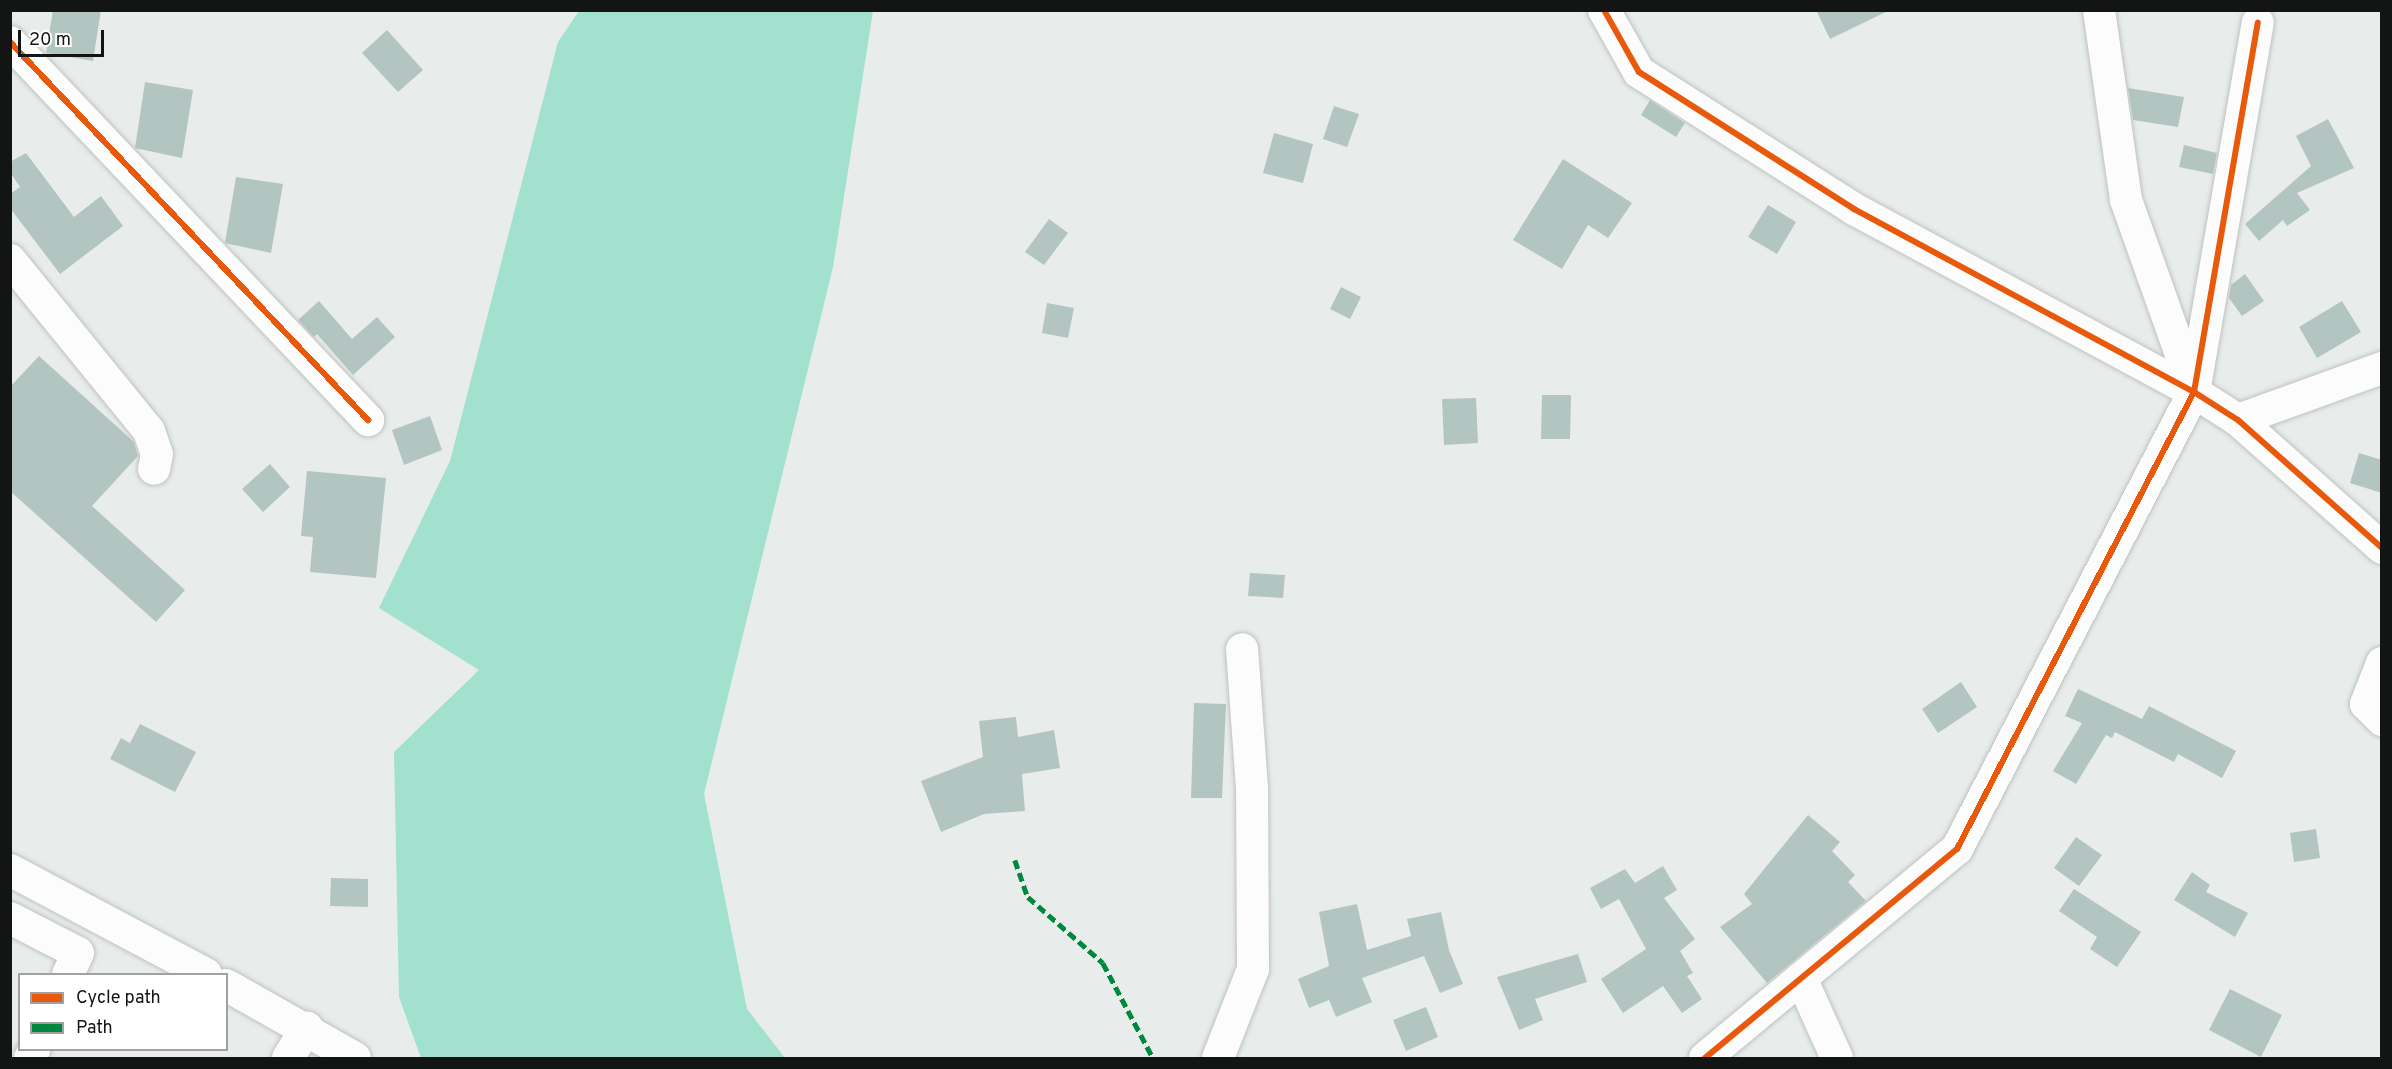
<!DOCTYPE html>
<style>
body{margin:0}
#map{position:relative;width:2392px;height:1069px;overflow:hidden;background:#e8edeb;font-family:Overpass,sans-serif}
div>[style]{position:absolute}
.water>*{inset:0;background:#a1e1ce}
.building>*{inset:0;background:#b2c5c0}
.roads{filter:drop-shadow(0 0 2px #bfc2c1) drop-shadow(0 0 2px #bfc2c1)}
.minor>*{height:32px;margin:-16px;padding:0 16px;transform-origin:16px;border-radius:16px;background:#fcfcfc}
.quiet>*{height:4.5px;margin-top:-2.25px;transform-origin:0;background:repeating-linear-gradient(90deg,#00873e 0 9px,transparent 0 13.5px)}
.cycleway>*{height:6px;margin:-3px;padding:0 3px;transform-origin:3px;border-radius:3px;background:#e8590c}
span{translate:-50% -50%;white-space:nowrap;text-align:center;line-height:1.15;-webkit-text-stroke:4.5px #fff;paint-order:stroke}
.frame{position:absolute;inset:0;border:12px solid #131515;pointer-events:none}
.legend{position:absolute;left:18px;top:973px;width:210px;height:78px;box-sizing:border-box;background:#fff;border:2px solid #a1a1a1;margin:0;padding:8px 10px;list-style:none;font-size:18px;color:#131515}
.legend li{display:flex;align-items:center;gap:12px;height:30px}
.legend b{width:30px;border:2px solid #a1a1a1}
.scale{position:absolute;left:18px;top:30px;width:86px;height:27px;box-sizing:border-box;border:3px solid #131515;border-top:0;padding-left:8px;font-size:18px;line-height:21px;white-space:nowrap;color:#131515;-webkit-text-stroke:4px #fff;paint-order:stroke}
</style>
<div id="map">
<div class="water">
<div style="clip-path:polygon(579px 11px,873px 11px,833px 267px,704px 794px,747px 1009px,785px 1058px,421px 1058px,399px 997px,394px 752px,479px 670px,379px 608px,450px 461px,558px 42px)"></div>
</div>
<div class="building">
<div style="clip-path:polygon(53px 10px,101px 10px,93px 61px,46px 53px)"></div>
<div style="clip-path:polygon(1816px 10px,1890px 10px,1830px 39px)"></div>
<div style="clip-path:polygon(387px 30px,423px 70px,398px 92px,362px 53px)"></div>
<div style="clip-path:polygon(145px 82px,193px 90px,182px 158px,135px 148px)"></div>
<div style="clip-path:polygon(2128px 88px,2184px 97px,2178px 127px,2133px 120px)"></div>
<div style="clip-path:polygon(1650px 100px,1685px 123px,1676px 137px,1641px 115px)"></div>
<div style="clip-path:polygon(1334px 106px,1359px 114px,1347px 147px,1323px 139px)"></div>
<div style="clip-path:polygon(2328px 119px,2354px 168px,2297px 193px,2310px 210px,2287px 226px,2283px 220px,2259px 241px,2245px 224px,2311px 166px,2296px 136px)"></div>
<div style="clip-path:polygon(1274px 133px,1313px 144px,1303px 183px,1263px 173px)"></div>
<div style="clip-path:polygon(2184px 145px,2217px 153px,2213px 174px,2179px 167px)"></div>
<div style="clip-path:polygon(26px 153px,74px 217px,101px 196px,123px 226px,60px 274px,10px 208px,10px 194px,20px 187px,10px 172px,10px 162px)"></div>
<div style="clip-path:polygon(1563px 159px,1632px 203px,1608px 238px,1588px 225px,1562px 269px,1513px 240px)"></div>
<div style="clip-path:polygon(236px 177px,283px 184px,271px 253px,225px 243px)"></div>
<div style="clip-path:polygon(1768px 205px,1796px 222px,1777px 254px,1748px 237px)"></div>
<div style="clip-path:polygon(1049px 219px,1068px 233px,1044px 265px,1025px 252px)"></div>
<div style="clip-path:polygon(2245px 274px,2264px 301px,2242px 316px,2229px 298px,2231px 285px)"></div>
<div style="clip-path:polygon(1341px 287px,1361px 297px,1350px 319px,1330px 309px)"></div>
<div style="clip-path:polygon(319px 301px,352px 339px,377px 317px,395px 337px,353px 375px,317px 334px,314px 337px,298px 320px)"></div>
<div style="clip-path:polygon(2342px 301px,2361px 332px,2317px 358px,2299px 327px)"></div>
<div style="clip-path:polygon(1047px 303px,1074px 308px,1068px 338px,1042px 333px)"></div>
<div style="clip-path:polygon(39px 356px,134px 442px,138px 456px,92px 506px,185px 590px,156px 622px,10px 491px,10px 387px)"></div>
<div style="clip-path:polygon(1542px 395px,1571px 395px,1570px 439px,1541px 439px)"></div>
<div style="clip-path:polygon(1476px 398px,1478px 443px,1444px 445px,1442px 399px)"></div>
<div style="clip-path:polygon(430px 416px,442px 450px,404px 465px,392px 430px)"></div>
<div style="clip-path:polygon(2359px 453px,2382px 460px,2382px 493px,2350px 483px)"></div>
<div style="clip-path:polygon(270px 464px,290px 487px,263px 512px,242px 489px)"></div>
<div style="clip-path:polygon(307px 471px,386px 478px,376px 578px,310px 572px,313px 537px,301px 536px)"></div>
<div style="clip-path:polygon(1250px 573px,1285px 575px,1283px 598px,1248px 596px)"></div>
<div style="clip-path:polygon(1961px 682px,1977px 707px,1938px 733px,1922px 709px)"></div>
<div style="clip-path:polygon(2078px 689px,2142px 719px,2149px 706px,2236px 751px,2222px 778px,2178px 754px,2174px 762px,2115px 732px,2112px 738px,2106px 735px,2076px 784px,2053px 771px,2082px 723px,2065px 716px)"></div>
<div style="clip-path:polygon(1194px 703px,1226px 704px,1222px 798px,1191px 798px)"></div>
<div style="clip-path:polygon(1016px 717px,1018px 737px,1054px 730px,1060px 768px,1022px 774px,1025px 811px,984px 814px,941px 832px,921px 781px,983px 757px,979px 721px)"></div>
<div style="clip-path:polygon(140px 724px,196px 752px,175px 792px,110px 759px,121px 738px,130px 743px)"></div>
<div style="clip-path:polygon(1808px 815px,1840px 842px,1832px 851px,1855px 875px,1848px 882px,1866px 901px,1767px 983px,1720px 927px,1752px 904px,1744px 894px)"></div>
<div style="clip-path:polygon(2316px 829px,2320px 858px,2294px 862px,2290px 833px)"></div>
<div style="clip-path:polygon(2076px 837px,2102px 855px,2079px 886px,2054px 868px)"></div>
<div style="clip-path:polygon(1663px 866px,1677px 890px,1664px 898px,1695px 939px,1680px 951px,1693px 973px,1687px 976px,1702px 999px,1682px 1013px,1663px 986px,1623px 1013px,1601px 979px,1646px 949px,1619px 899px,1601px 909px,1590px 888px,1625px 869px,1635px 883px)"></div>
<div style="clip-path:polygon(2192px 872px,2210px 885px,2206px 892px,2248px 913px,2235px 937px,2174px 900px)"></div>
<div style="clip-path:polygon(331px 878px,368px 879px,368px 907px,330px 906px)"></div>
<div style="clip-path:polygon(2074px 889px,2141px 932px,2117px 967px,2090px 949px,2097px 937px,2059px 911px)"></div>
<div style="clip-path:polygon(1357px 904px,1367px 950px,1411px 936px,1407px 919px,1441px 912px,1449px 950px,1463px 984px,1440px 993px,1424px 956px,1362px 978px,1372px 1002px,1336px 1017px,1329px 1000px,1309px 1008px,1298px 979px,1329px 966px,1319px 912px)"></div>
<div style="clip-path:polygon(1578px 954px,1587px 982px,1535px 999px,1543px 1020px,1519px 1030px,1497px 977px)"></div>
<div style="clip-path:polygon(2230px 989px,2282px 1015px,2261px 1057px,2209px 1030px)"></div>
<div style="clip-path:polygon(1426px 1007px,1438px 1037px,1406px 1051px,1393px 1020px)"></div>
</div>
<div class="roads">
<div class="minor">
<div style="left:1604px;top:10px;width:71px;rotate:60.6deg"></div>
<div style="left:1639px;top:72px;width:255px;rotate:32.5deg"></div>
<div style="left:1854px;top:209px;width:386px;rotate:28.3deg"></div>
<div style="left:2194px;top:392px;width:52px;rotate:32.5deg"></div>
<div style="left:2238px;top:420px;width:193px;rotate:41.6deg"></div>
<div style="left:2099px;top:10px;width:192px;rotate:81.9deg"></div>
<div style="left:2126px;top:200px;width:203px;rotate:70.4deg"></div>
<div style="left:10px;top:42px;width:521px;rotate:46.56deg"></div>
<div style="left:10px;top:260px;width:220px;rotate:50.9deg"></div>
<div style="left:149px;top:431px;width:24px;rotate:71deg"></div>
<div style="left:157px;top:454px;width:15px;rotate:101deg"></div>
<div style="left:2238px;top:420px;width:153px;rotate:-19.9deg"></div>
<div style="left:2382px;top:663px;width:44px;rotate:111.3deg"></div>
<div style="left:2366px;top:704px;width:23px;rotate:45deg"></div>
<div style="left:10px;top:870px;width:222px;rotate:28deg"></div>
<div style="left:10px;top:918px;width:76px;rotate:27.2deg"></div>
<div style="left:78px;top:953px;width:23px;rotate:115deg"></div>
<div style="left:1801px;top:978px;width:88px;rotate:65.8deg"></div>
<div style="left:226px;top:985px;width:148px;rotate:29.5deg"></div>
<div style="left:30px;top:1058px;width:9px;rotate:-63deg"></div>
<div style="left:288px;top:1058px;width:36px;rotate:-58deg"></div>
<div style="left:1218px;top:1058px;width:96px;rotate:-68.5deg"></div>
<div style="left:1253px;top:969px;width:181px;rotate:-90.3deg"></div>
<div style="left:1252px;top:788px;width:139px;rotate:-94.1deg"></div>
<div style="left:1705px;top:1058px;width:327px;rotate:-39.7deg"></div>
<div style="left:1957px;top:849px;width:515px;rotate:-62.59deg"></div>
<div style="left:2194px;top:392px;width:375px;rotate:-80.2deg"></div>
</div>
</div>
<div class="quiet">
<div style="left:1015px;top:860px;width:39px;rotate:71deg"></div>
<div style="left:1028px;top:897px;width:100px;rotate:41.3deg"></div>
<div style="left:1103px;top:963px;width:107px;rotate:62.2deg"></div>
</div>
<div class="cycleway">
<div style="left:1604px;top:10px;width:71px;rotate:60.6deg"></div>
<div style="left:1639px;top:72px;width:255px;rotate:32.5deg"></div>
<div style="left:1854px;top:209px;width:386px;rotate:28.3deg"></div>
<div style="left:2194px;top:392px;width:52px;rotate:32.5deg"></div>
<div style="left:2238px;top:420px;width:193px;rotate:41.6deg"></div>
<div style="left:10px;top:42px;width:521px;rotate:46.56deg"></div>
<div style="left:1705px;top:1058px;width:327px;rotate:-39.7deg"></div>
<div style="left:1957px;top:849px;width:515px;rotate:-62.59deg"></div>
<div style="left:2194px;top:392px;width:375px;rotate:-80.2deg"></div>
</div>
<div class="frame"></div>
<ul class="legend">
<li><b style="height:8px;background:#e8590c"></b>Cycle path</li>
<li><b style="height:8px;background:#00873e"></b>Path</li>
</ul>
<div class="scale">20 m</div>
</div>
